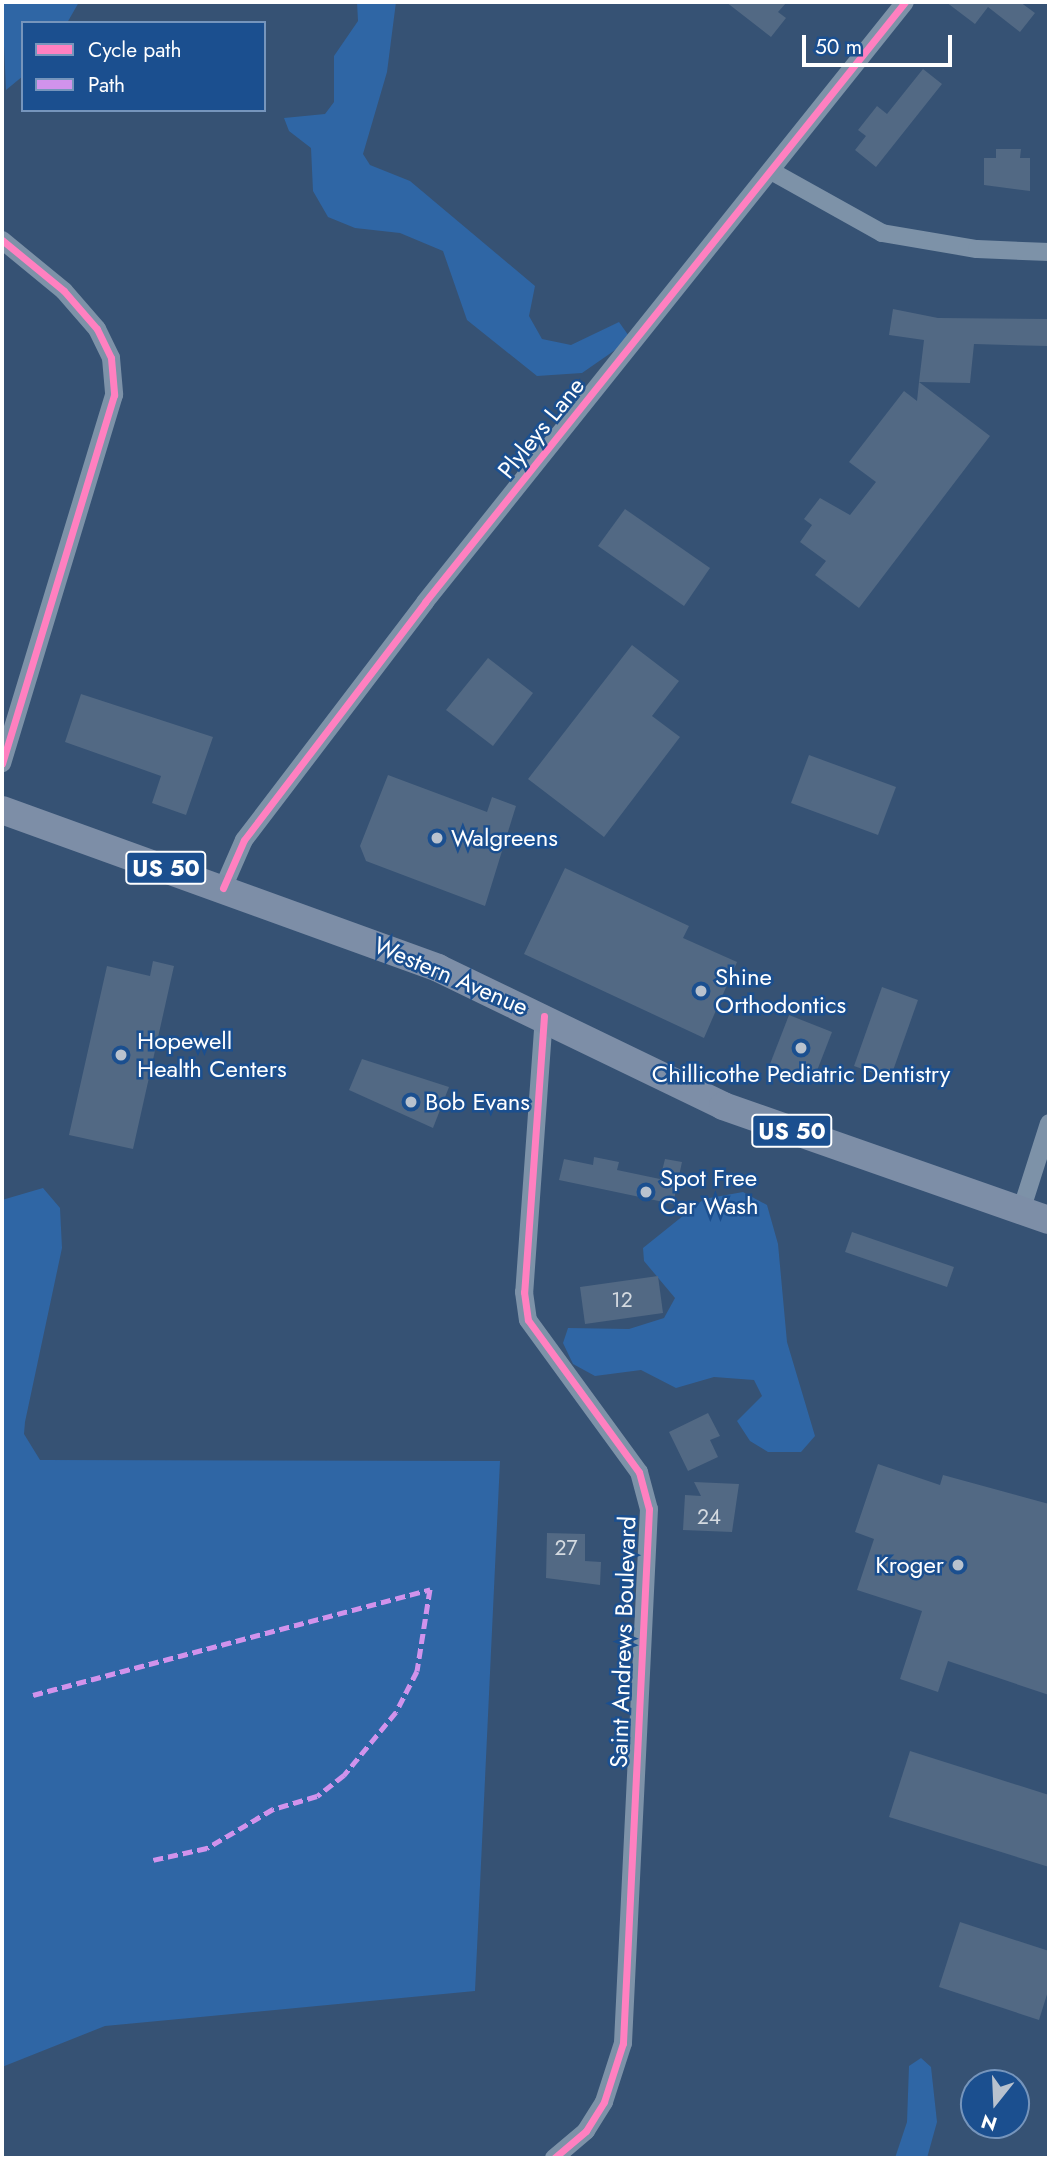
<!DOCTYPE html>
<style>
body{margin:0}
#map{position:relative;width:1051px;height:2160px;overflow:hidden;background:#365274;font-family:Jost,sans-serif}
div>[style]{position:absolute}
.green>*{inset:0;background:#2f66a5}
.building>*{inset:0;background:#526984}
.minor>*{height:18px;margin:-9px;padding:0 9px;transform-origin:9px;border-radius:9px;background:#7d92a8}
.primary>*{height:28px;margin:-14px;padding:0 14px;transform-origin:14px;border-radius:14px;background:#7d8ea7}
.quiet>*{height:5px;margin-top:-2.5px;transform-origin:0;background:repeating-linear-gradient(90deg,#d193ec 0 10px,transparent 0 15px)}
.cycleway>*{height:7px;margin:-3.5px;padding:0 3.5px;transform-origin:3.5px;border-radius:3.5px;background:#ff80c0}
.dots>*{width:19px;height:19px;translate:-50% -50%;box-sizing:border-box;border:4px solid #1b4f8f;border-radius:50%}
span{translate:-50% -50%;white-space:nowrap;text-align:center;line-height:1.15;-webkit-text-stroke:5px #1b4f8f;paint-order:stroke}
.number-label{font-size:21px;color:#d4dae0}
.number-label span{-webkit-text-stroke-width:0}
.shield-label span{padding:2px 5px;background:#1b4f8f;border:2px solid;border-radius:5px;-webkit-text-stroke-width:0}
.shield-label{font-size:23px;color:#fff;font-weight:700}
.street-label{font-size:24px;color:#fff}
.poi-label{font-size:24px;color:#fff}
.left{translate:0 -50%;text-align:left}
.right{translate:-100% -50%;text-align:right}
.frame{position:absolute;inset:0;border:4px solid #fff;pointer-events:none}
.legend{position:absolute;left:21px;top:21px;width:245px;height:91px;box-sizing:border-box;background:#1b4f8f;border:2px solid #7695bc;margin:0;padding:9px 12px;list-style:none;font-size:21px;color:#fff}
.legend li{display:flex;align-items:center;gap:14px;height:35px}
.legend b{width:35px;border:2px solid #7695bc}
.north{position:absolute;left:960px;top:2069px;width:70px;height:70px;box-sizing:border-box;background:#1b4f8f;border:2px solid #7695bc;border-radius:50%;rotate:198deg;font-size:19px;font-weight:700;line-height:28px;text-align:center;color:#fff}
.north::after{content:'';display:block;margin:auto;width:24px;height:32px;background:#b9c2ce;clip-path:polygon(50% 0,100% 100%,50% 72%,0 100%)}
.scale{position:absolute;left:802px;top:35px;width:150px;height:32px;box-sizing:border-box;border:4px solid #fff;border-top:0;padding-left:9px;font-size:21px;line-height:24px;white-space:nowrap;color:#fff;-webkit-text-stroke:5px #1b4f8f;paint-order:stroke}
</style>
<div id="map">
<div class="green">
<div style="clip-path:polygon(2px 2px,79px 2px,67px 23px,23px 23px,23px 76px,6px 90px)"></div>
<div style="clip-path:polygon(357px 2px,396px 2px,387px 72px,363px 154px,370px 165px,410px 181px,535px 286px,529px 316px,542px 339px,571px 345px,619px 322px,631px 339px,582px 373px,537px 376px,467px 320px,443px 251px,400px 233px,355px 228px,328px 217px,313px 191px,311px 148px,289px 131px,284px 118px,325px 114px,334px 102px,334px 56px,358px 21px)"></div>
<div style="clip-path:polygon(43px 1188px,60px 1208px,62px 1248px,25px 1422px,24px 1434px,40px 1460px,500px 1461px,475px 1991px,105px 2026px,2px 2067px,2px 1200px)"></div>
<div style="clip-path:polygon(743px 1192px,767px 1205px,778px 1244px,787px 1342px,815px 1436px,801px 1452px,768px 1452px,750px 1441px,737px 1421px,762px 1396px,754px 1380px,714px 1377px,676px 1388px,641px 1370px,595px 1376px,573px 1364px,563px 1343px,568px 1328px,629px 1329px,664px 1318px,675px 1298px,644px 1261px,643px 1248px,704px 1199px)"></div>
<div style="clip-path:polygon(921px 2058px,931px 2067px,937px 2122px,927px 2158px,895px 2158px,907px 2122px,909px 2066px)"></div>
</div>
<div class="building">
<div style="clip-path:polygon(726px 2px,787px 2px,778px 12px,786px 18px,771px 37px)"></div>
<div style="clip-path:polygon(946px 2px,1020px 2px,1035px 13px,1020px 32px,988px 7px,975px 24px)"></div>
<div style="clip-path:polygon(923px 69px,942px 84px,876px 167px,855px 150px,866px 136px,858px 130px,877px 106px,887px 114px)"></div>
<div style="clip-path:polygon(996px 149px,1021px 149px,1020px 158px,1030px 158px,1030px 191px,984px 185px,984px 158px,996px 158px)"></div>
<div style="clip-path:polygon(893px 309px,938px 318px,1049px 319px,1048px 346px,974px 344px,970px 383px,919px 382px,924px 340px,889px 335px)"></div>
<div style="clip-path:polygon(919px 382px,990px 436px,859px 608px,815px 575px,826px 561px,800px 542px,812px 525px,804px 519px,820px 498px,850px 515px,876px 482px,849px 462px,904px 391px,917px 401px)"></div>
<div style="clip-path:polygon(625px 509px,710px 568px,684px 606px,598px 546px)"></div>
<div style="clip-path:polygon(632px 645px,679px 681px,652px 716px,680px 737px,604px 837px,528px 779px)"></div>
<div style="clip-path:polygon(488px 658px,533px 693px,493px 746px,446px 710px)"></div>
<div style="clip-path:polygon(81px 694px,213px 737px,186px 815px,152px 803px,161px 776px,65px 742px)"></div>
<div style="clip-path:polygon(809px 755px,896px 787px,878px 835px,791px 803px)"></div>
<div style="clip-path:polygon(388px 775px,487px 812px,492px 797px,516px 806px,485px 906px,366px 861px,360px 846px)"></div>
<div style="clip-path:polygon(565px 868px,689px 926px,683px 938px,737px 962px,704px 1038px,524px 954px)"></div>
<div style="clip-path:polygon(153px 961px,174px 966px,133px 1149px,69px 1135px,107px 966px,150px 976px)"></div>
<div style="clip-path:polygon(882px 987px,918px 1000px,890px 1079px,854px 1066px)"></div>
<div style="clip-path:polygon(789px 1015px,832px 1032px,813px 1081px,770px 1064px)"></div>
<div style="clip-path:polygon(362px 1059px,449px 1087px,433px 1128px,349px 1090px)"></div>
<div style="clip-path:polygon(594px 1157px,619px 1162px,617px 1170px,660px 1179px,665px 1159px,682px 1162px,673px 1204px,559px 1180px,564px 1159px,593px 1165px)"></div>
<div style="clip-path:polygon(852px 1232px,954px 1267px,947px 1287px,845px 1252px)"></div>
<div style="clip-path:polygon(658px 1276px,663px 1313px,585px 1324px,580px 1287px)"></div>
<div style="clip-path:polygon(708px 1413px,720px 1436px,710px 1440px,718px 1457px,688px 1471px,669px 1432px)"></div>
<div style="clip-path:polygon(878px 1464px,940px 1485px,943px 1475px,1049px 1504px,1049px 1695px,948px 1661px,938px 1692px,900px 1679px,922px 1611px,857px 1590px,874px 1539px,855px 1532px)"></div>
<div style="clip-path:polygon(694px 1482px,739px 1484px,732px 1532px,683px 1530px,685px 1495px,701px 1496px)"></div>
<div style="clip-path:polygon(547px 1533px,585px 1534px,585px 1561px,601px 1562px,600px 1585px,546px 1578px)"></div>
<div style="clip-path:polygon(910px 1751px,1049px 1795px,1049px 1867px,889px 1817px)"></div>
<div style="clip-path:polygon(960px 1922px,1049px 1951px,1049px 1988px,1039px 2020px,939px 1987px)"></div>
</div>
<div class="minor">
<div style="left:771px;top:171px;width:127px;rotate:29.2deg"></div>
<div style="left:882px;top:233px;width:96px;rotate:9.6deg"></div>
<div style="left:977px;top:249px;width:72px;rotate:2.4deg"></div>
<div style="left:2px;top:240px;width:80px;rotate:39.4deg"></div>
<div style="left:64px;top:291px;width:50px;rotate:49deg"></div>
<div style="left:97px;top:329px;width:32px;rotate:64deg"></div>
<div style="left:111px;top:358px;width:37px;rotate:85deg"></div>
<div style="left:114px;top:395px;width:385px;rotate:106.9deg"></div>
<div style="left:223px;top:888px;width:52px;rotate:-66.4deg"></div>
<div style="left:244px;top:840px;width:299px;rotate:-52.7deg"></div>
<div style="left:425px;top:602px;width:768px;rotate:-51.34deg"></div>
<div style="left:544px;top:1016px;width:277px;rotate:94.1deg"></div>
<div style="left:524px;top:1292px;width:28px;rotate:82deg"></div>
<div style="left:528px;top:1320px;width:188px;rotate:53.9deg"></div>
<div style="left:639px;top:1472px;width:38px;rotate:75deg"></div>
<div style="left:649px;top:1509px;width:535px;rotate:92.79deg"></div>
<div style="left:623px;top:2043px;width:62px;rotate:107.9deg"></div>
<div style="left:604px;top:2102px;width:34px;rotate:122deg"></div>
<div style="left:586px;top:2131px;width:42px;rotate:139.8deg"></div>
<div style="left:1021px;top:1211px;width:92px;rotate:-72.3deg"></div>
</div>
<div class="primary">
<div style="left:2px;top:810px;width:464px;rotate:19.9deg"></div>
<div style="left:438px;top:968px;width:317px;rotate:25.8deg"></div>
<div style="left:723px;top:1106px;width:345px;rotate:19.3deg"></div>
</div>
<div class="quiet">
<div style="left:33px;top:1695px;width:411px;rotate:-14.9deg"></div>
<div style="left:430px;top:1589px;width:83px;rotate:99deg"></div>
<div style="left:417px;top:1671px;width:46px;rotate:117.1deg"></div>
<div style="left:396px;top:1712px;width:82px;rotate:129.5deg"></div>
<div style="left:344px;top:1775px;width:34px;rotate:142deg"></div>
<div style="left:317px;top:1796px;width:46px;rotate:163.5deg"></div>
<div style="left:273px;top:1809px;width:77px;rotate:149.4deg"></div>
<div style="left:207px;top:1848px;width:55px;rotate:167.5deg"></div>
</div>
<div class="cycleway">
<div style="left:2px;top:240px;width:80px;rotate:39.4deg"></div>
<div style="left:64px;top:291px;width:50px;rotate:49deg"></div>
<div style="left:97px;top:329px;width:32px;rotate:64deg"></div>
<div style="left:111px;top:358px;width:37px;rotate:85deg"></div>
<div style="left:114px;top:395px;width:385px;rotate:106.9deg"></div>
<div style="left:223px;top:888px;width:52px;rotate:-66.4deg"></div>
<div style="left:244px;top:840px;width:299px;rotate:-52.7deg"></div>
<div style="left:425px;top:602px;width:768px;rotate:-51.34deg"></div>
<div style="left:544px;top:1016px;width:277px;rotate:94.1deg"></div>
<div style="left:524px;top:1292px;width:28px;rotate:82deg"></div>
<div style="left:528px;top:1320px;width:188px;rotate:53.9deg"></div>
<div style="left:639px;top:1472px;width:38px;rotate:75deg"></div>
<div style="left:649px;top:1509px;width:535px;rotate:92.79deg"></div>
<div style="left:623px;top:2043px;width:62px;rotate:107.9deg"></div>
<div style="left:604px;top:2102px;width:34px;rotate:122deg"></div>
<div style="left:586px;top:2131px;width:42px;rotate:139.8deg"></div>
</div>
<div class="dots">
<div style="left:437px;top:838px;background:#b9c2ce"></div>
<div style="left:701px;top:991px;background:#b9c2ce"></div>
<div style="left:801px;top:1048px;background:#b9c2ce"></div>
<div style="left:121px;top:1055px;background:#b9c2ce"></div>
<div style="left:411px;top:1102px;background:#b9c2ce"></div>
<div style="left:646px;top:1192px;background:#b9c2ce"></div>
<div style="left:958px;top:1565px;background:#b9c2ce"></div>
</div>
<div class="number-label">
<span style="left:622px;top:1300px">12</span>
<span style="left:709px;top:1517px">24</span>
<span style="left:566px;top:1548px">27</span>
</div>
<div class="shield-label">
<span style="left:166px;top:868px">US 50</span>
<span style="left:792px;top:1131px">US 50</span>
</div>
<div class="street-label">
<span style="left:541px;top:428px;rotate:-51deg">Plyleys Lane</span>
<span style="left:451px;top:976px;rotate:23deg">Western Avenue</span>
<span style="left:623px;top:1642px;rotate:-88deg">Saint Andrews Boulevard</span>
</div>
<div class="poi-label">
<span class="left" style="left:451px;top:838px">Walgreens</span>
<span class="left" style="left:715px;top:991px">Shine<br>Orthodontics</span>
<span class="left" style="left:137px;top:1055px">Hopewell<br>Health Centers</span>
<span style="left:801px;top:1074px">Chillicothe Pediatric Dentistry</span>
<span class="left" style="left:425px;top:1102px">Bob Evans</span>
<span class="left" style="left:660px;top:1192px">Spot Free<br>Car Wash</span>
<span class="right" style="left:944px;top:1565px">Kroger</span>
</div>
<div class="frame"></div>
<ul class="legend">
<li><b style="height:9px;background:#ff80c0"></b>Cycle path</li>
<li><b style="height:9px;background:#d193ec"></b>Path</li>
</ul>
<div class="north">N</div>
<div class="scale">50 m</div>
</div>
